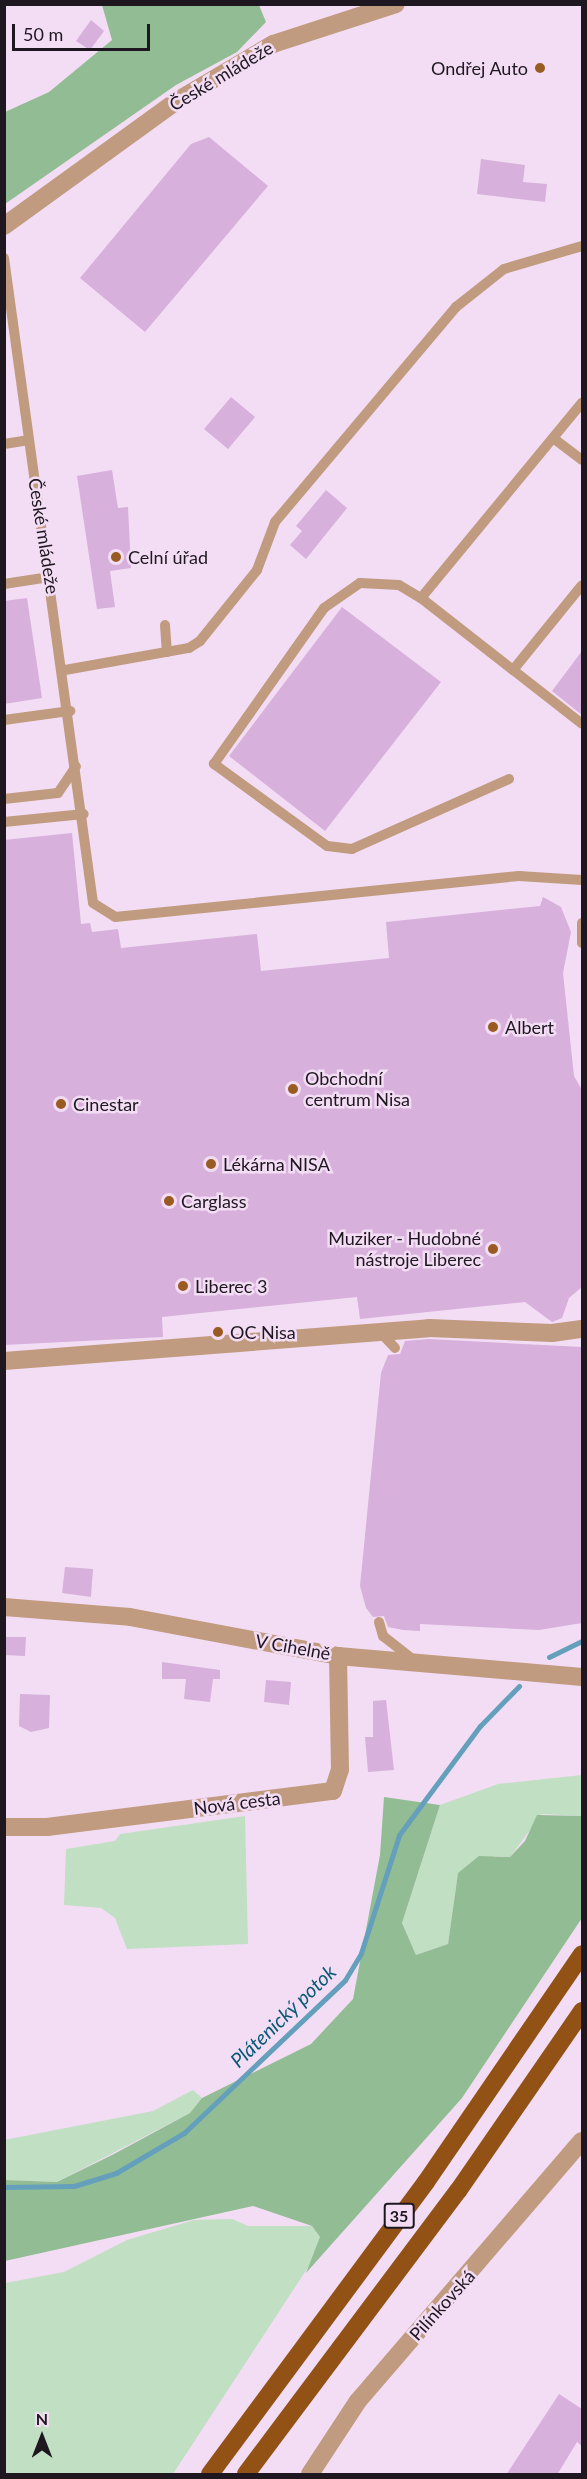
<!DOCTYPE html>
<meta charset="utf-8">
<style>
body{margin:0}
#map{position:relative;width:587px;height:2479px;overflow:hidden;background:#f3ddf5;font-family:Lato,sans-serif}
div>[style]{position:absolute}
.green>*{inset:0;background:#c1dfc2}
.forest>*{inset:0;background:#92bd94}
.stream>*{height:5px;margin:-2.5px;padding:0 2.5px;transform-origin:2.5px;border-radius:2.5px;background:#649fbb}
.building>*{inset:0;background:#d7b0db}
.service>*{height:10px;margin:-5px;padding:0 5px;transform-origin:5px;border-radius:5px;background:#c19b7f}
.minor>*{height:18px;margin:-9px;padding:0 9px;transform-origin:9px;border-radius:9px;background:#c19b7f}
.tertiary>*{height:18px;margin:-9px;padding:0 9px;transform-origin:9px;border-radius:9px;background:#c19b7f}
.trunk>*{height:18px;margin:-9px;padding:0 9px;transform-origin:9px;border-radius:9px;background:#925115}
.dots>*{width:16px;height:16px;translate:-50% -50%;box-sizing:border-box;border:3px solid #f3ddf5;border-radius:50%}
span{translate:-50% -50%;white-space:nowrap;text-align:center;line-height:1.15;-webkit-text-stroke:5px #f3ddf5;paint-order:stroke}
.shield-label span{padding:2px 4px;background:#f3ddf5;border:2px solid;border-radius:4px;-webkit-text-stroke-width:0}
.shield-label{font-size:16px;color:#1f1720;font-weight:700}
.poi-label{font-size:18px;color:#1f1720}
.right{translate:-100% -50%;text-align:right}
.left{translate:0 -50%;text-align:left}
.street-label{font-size:18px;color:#1f1720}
.water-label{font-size:20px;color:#085975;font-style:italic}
.frame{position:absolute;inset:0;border:6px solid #1f1720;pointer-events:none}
.north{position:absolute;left:12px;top:2407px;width:60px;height:60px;-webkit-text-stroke:4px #f3ddf5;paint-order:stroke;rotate:0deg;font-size:16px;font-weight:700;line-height:24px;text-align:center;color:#1f1720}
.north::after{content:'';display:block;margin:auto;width:21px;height:27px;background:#1f1720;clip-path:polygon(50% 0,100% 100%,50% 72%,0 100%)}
.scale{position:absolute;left:12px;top:24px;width:138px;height:27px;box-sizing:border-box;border:3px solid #1f1720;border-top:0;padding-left:8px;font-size:18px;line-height:21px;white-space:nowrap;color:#1f1720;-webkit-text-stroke:4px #f3ddf5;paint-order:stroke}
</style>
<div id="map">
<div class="green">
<div style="clip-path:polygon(582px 1775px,582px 1816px,542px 1814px,510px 1857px,495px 1856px,458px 1873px,448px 1944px,416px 1955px,402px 1923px,440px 1805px,498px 1784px)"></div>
<div style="clip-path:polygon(245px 1816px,248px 1944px,127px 1949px,115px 1918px,101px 1908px,64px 1905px,66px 1849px,115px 1841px,120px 1834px)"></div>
<div style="clip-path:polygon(193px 2090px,202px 2098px,190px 2113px,57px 2182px,5px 2180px,4px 2140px,153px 2111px)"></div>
<div style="clip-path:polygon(232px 2219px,248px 2226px,312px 2226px,320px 2237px,318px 2252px,173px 2474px,5px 2474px,5px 2283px,64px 2272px,127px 2240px,194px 2220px)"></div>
</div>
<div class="forest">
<div style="clip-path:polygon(102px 5px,259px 5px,266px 22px,237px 52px,176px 85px,5px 204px,5px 112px,49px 92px,112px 40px)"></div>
<div style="clip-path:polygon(384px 1797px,440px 1805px,402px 1923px,416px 1955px,448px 1944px,458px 1873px,479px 1856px,510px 1857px,525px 1841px,537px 1815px,582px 1816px,582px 1918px,462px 2098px,306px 2273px,320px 2237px,312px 2226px,253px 2206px,5px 2261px,5px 2180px,57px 2182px,114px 2154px,190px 2113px,202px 2098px,311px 2044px,353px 1999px,380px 1855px)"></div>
</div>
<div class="stream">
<div style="left:549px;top:1657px;width:37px;rotate:-26deg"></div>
<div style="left:4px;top:2187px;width:70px;rotate:-0.8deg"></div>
<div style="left:74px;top:2186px;width:44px;rotate:-17.2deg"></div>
<div style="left:116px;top:2173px;width:79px;rotate:-30.5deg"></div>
<div style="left:184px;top:2133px;width:222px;rotate:-43.5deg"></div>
<div style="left:345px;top:1980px;width:31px;rotate:-59deg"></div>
<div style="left:361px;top:1953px;width:124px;rotate:-72.1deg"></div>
<div style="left:399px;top:1835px;width:136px;rotate:-53.4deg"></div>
<div style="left:480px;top:1726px;width:56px;rotate:-45.7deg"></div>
</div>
<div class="building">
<div style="clip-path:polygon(91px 20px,104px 31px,90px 50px,76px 41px)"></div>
<div style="clip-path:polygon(209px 137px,268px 186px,145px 332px,80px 278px,191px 144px)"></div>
<div style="clip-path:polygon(481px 159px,525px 165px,523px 182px,547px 184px,545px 202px,477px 194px)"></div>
<div style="clip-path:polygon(231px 397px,255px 417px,228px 449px,204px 429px)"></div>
<div style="clip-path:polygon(112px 470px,118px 508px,128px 507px,131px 568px,110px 571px,115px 607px,97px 609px,77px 476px)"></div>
<div style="clip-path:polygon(326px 490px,347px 508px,306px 559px,290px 545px,302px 531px,296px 526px)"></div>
<div style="clip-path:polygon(27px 598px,42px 698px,4px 704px,4px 601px)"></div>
<div style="clip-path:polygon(342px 607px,441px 682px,325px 831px,229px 756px)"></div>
<div style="clip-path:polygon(582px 651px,582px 715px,552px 691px)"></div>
<div style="clip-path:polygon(72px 833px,81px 924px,90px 923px,92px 932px,118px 929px,121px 948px,257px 934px,261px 971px,389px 958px,386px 922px,540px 906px,543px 897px,561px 907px,571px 932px,563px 973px,574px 1076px,582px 1090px,582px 1287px,569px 1298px,562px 1318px,552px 1322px,525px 1302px,360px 1319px,357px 1297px,162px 1317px,163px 1337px,4px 1345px,4px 840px)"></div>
<div style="clip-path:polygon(429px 1339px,582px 1347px,582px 1623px,539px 1630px,420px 1624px,420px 1631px,403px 1630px,388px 1627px,384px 1616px,373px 1617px,366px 1608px,360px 1586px,381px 1373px,388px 1355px,400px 1354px,405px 1341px)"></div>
<div style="clip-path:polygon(65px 1567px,93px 1569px,91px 1597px,62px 1593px)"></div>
<div style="clip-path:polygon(5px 1637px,26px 1637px,25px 1656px,4px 1655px)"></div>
<div style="clip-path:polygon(162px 1662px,220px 1670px,220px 1679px,213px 1679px,210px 1702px,184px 1699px,186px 1679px,162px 1679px)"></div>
<div style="clip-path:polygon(266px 1680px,291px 1682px,289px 1705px,264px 1702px)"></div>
<div style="clip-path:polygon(20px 1694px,50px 1695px,49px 1728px,31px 1732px,19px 1726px)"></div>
<div style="clip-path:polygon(386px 1700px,394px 1770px,368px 1772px,365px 1737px,373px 1737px,373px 1701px)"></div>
<div style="clip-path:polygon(559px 2394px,582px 2409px,582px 2446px,577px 2442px,557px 2475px,506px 2475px)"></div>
</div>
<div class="service">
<div style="left:4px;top:258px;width:651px;rotate:82.14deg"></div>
<div style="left:93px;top:903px;width:26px;rotate:32deg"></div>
<div style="left:115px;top:917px;width:406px;rotate:-5.8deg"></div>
<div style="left:519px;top:876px;width:63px;rotate:3.6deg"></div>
<div style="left:553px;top:438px;width:36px;rotate:37deg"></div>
<div style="left:4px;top:444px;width:24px;rotate:-9deg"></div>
<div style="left:4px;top:584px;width:46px;rotate:-8.8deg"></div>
<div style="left:421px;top:598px;width:204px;rotate:38deg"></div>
<div style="left:165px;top:625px;width:27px;rotate:86deg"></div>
<div style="left:65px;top:670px;width:126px;rotate:-10.1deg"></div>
<div style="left:189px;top:648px;width:13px;rotate:-32deg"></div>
<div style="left:200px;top:641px;width:91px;rotate:-51.2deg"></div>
<div style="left:257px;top:570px;width:51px;rotate:-69.4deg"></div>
<div style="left:275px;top:522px;width:281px;rotate:-49.9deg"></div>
<div style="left:456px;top:307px;width:61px;rotate:-38.4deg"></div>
<div style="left:504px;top:269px;width:81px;rotate:-16.4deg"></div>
<div style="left:513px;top:670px;width:109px;rotate:-50.9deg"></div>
<div style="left:4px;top:720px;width:67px;rotate:-7.8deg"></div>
<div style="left:509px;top:779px;width:172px;rotate:156deg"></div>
<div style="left:352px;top:849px;width:25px;rotate:-173deg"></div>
<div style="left:327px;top:846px;width:140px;rotate:-144deg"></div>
<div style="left:214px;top:764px;width:191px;rotate:-54.8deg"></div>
<div style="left:324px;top:608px;width:44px;rotate:-34.8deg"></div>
<div style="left:360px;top:583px;width:39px;rotate:3deg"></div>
<div style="left:399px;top:585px;width:26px;rotate:31deg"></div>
<div style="left:421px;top:598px;width:253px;rotate:-50.5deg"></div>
<div style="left:4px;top:799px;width:54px;rotate:-6.3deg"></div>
<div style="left:58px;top:793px;width:32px;rotate:-56deg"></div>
<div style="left:4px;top:822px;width:80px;rotate:-5.7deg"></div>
<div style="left:582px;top:923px;width:20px;rotate:90deg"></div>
<div style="left:382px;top:1334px;width:19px;rotate:47deg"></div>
<div style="left:379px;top:1622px;width:15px;rotate:74deg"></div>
<div style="left:383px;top:1636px;width:36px;rotate:38deg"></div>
</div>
<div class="minor">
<div style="left:4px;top:1361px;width:426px;rotate:-4.4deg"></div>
<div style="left:429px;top:1328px;width:123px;rotate:2.3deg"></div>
<div style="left:552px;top:1333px;width:30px;rotate:-8deg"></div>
<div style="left:4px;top:1607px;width:126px;rotate:4.5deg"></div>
<div style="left:130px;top:1617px;width:212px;rotate:10.6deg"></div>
<div style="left:338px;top:1656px;width:245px;rotate:4.9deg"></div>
<div style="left:4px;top:1827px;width:43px"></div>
<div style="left:47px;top:1827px;width:288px;rotate:-7.2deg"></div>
<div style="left:333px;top:1791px;width:22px;rotate:-72deg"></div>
<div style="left:340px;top:1770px;width:114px;rotate:-91deg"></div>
<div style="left:310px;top:2474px;width:87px;rotate:-56.7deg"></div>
<div style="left:358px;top:2401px;width:343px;rotate:-49.3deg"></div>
</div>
<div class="tertiary">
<div style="left:4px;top:226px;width:211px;rotate:-35.9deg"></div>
<div style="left:175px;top:102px;width:114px;rotate:-30.6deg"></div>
<div style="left:273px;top:44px;width:129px;rotate:-18deg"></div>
</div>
<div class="trunk">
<div style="left:210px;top:2474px;width:363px;rotate:-53.5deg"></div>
<div style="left:426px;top:2182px;width:276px;rotate:-55.6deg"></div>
<div style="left:246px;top:2474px;width:354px;rotate:-53.2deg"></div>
<div style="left:458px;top:2191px;width:219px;rotate:-55.4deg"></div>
</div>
<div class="dots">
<div style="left:540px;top:68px;background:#995b21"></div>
<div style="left:116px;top:557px;background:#995b21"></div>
<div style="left:493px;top:1027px;background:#995b21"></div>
<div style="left:293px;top:1089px;background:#995b21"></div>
<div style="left:61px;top:1104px;background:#995b21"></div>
<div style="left:211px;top:1164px;background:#995b21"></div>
<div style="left:169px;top:1201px;background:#995b21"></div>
<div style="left:493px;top:1249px;background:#995b21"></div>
<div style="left:183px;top:1286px;background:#995b21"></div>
<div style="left:218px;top:1332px;background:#995b21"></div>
</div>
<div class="shield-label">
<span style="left:399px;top:2216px">35</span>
</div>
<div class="poi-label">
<span class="right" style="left:528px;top:68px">Ondřej Auto</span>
<span class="left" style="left:128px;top:557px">Celní úřad</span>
<span class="left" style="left:505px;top:1027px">Albert</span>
<span class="left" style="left:305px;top:1089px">Obchodní<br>centrum Nisa</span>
<span class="left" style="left:73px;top:1104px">Cinestar</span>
<span class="left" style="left:223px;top:1164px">Lékárna NISA</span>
<span class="left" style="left:181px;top:1201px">Carglass</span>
<span class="right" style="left:481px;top:1249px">Muziker - Hudobné<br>nástroje Liberec</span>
<span class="left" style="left:195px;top:1286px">Liberec 3</span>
<span class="left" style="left:230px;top:1332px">OC Nisa</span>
</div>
<div class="street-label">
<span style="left:221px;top:76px;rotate:-31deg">České mládeže</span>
<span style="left:44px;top:536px;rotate:81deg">České mládeže</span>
<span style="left:293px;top:1647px;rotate:10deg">V Cihelně</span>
<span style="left:237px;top:1803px;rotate:-7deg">Nová cesta</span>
<span style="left:442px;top:2305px;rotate:-48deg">Pilínkovská</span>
</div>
<div class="water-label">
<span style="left:283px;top:2016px;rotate:-44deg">Plátenický potok</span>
</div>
<div class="frame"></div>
<div class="north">N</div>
<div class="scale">50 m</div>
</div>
